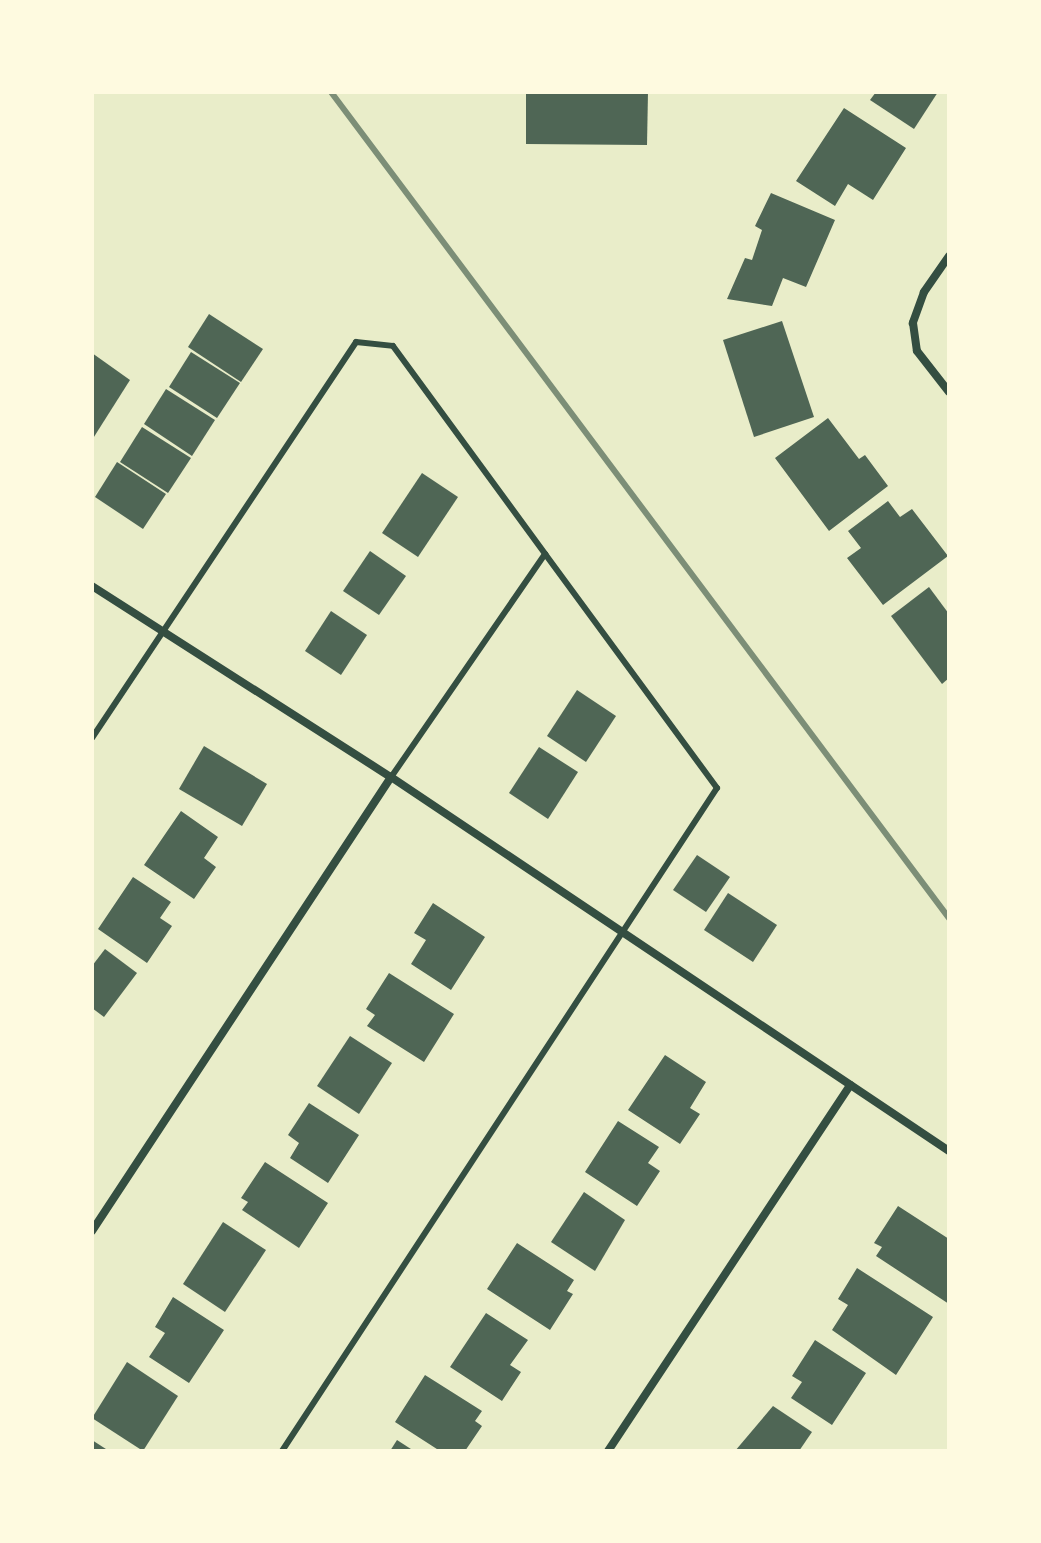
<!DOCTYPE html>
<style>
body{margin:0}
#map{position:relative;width:1041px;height:1543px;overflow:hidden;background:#e9edc9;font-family:"Playfair Display",serif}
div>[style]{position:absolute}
.building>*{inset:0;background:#4f6655}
.service>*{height:6px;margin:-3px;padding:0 3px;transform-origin:3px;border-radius:3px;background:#344e41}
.minor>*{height:8px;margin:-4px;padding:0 4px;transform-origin:4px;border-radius:4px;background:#344e41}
.rail>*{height:6px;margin:-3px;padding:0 3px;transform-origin:3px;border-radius:3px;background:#7c8e77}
span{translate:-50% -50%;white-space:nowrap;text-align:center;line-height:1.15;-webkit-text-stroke:6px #fefae0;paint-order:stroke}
.frame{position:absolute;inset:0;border:94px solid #fefae0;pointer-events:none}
</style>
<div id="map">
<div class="building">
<div style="clip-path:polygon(526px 92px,648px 92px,647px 145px,526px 144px)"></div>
<div style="clip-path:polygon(876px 92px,938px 92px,914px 129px,870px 100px)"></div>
<div style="clip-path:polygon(844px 108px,906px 148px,873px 200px,848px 184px,835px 206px,796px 181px)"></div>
<div style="clip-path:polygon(771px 193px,835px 220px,806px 287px,783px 278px,772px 306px,727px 299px,745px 258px,752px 260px,762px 230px,755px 226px)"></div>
<div style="clip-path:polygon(209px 314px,263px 349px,241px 382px,188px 347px)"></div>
<div style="clip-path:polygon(782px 321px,814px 417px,754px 437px,723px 340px)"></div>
<div style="clip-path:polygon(191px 352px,240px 383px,217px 418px,169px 387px)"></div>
<div style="clip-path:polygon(92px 353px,130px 380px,92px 440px)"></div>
<div style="clip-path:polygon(166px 389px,215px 420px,192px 456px,144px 424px)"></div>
<div style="clip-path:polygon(828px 418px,859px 459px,865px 455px,888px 486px,829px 531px,775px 458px)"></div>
<div style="clip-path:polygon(142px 427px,191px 458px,168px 493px,120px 462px)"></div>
<div style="clip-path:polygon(117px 462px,166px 494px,143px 529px,95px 497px)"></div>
<div style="clip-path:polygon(422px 473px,458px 497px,418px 557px,382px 533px)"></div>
<div style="clip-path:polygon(888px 501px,900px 517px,912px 509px,948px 556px,883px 605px,847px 558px,861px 548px,848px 531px)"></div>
<div style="clip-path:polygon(370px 551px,406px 576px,379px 615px,343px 591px)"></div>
<div style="clip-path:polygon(929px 587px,949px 614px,949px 678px,942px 684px,891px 616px)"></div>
<div style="clip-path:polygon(331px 611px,367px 635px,341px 675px,305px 651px)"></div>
<div style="clip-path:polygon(577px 690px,616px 716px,586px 762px,547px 736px)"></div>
<div style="clip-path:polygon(204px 746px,267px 784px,242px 826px,179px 789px)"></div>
<div style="clip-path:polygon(539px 747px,578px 772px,548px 819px,509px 793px)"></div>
<div style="clip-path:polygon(181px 811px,218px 837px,204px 858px,216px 867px,194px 899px,144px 865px)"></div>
<div style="clip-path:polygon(697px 855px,730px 877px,706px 912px,673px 890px)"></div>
<div style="clip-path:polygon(133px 877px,171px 902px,160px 918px,172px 926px,147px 963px,98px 929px)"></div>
<div style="clip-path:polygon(728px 893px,777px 925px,753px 962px,704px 930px)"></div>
<div style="clip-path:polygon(433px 903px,485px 937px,451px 990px,411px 964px,426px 940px,414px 933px)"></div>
<div style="clip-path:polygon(105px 949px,137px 973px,104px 1017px,92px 1008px,92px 966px)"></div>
<div style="clip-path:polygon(389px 973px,454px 1014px,424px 1062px,367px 1026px,375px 1015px,366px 1009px)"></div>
<div style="clip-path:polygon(350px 1036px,392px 1063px,359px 1114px,317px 1086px)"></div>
<div style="clip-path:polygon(665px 1055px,706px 1082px,690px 1108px,700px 1114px,680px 1144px,628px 1110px)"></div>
<div style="clip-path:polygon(309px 1103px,359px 1135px,328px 1183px,290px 1158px,299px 1143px,288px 1135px)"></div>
<div style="clip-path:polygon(618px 1121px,659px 1147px,648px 1163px,660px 1171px,637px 1206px,585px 1172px)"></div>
<div style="clip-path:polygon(265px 1162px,328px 1203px,299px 1248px,242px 1210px,248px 1202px,241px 1198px)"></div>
<div style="clip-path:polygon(584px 1192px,625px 1220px,595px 1271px,551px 1242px)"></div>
<div style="clip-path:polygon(898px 1206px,949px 1239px,949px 1304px,876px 1256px,882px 1247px,874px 1243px)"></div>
<div style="clip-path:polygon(223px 1222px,266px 1250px,225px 1312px,183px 1284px)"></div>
<div style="clip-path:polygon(517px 1243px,574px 1280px,567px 1291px,573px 1294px,550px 1330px,487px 1289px)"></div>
<div style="clip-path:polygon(857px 1268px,933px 1317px,896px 1375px,832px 1330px,848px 1305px,838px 1299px)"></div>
<div style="clip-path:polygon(173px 1297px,224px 1330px,189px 1383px,149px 1357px,165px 1333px,155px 1327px)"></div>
<div style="clip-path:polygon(486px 1313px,528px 1340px,510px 1365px,521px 1372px,502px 1401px,450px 1367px)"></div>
<div style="clip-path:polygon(815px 1340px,866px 1373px,832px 1425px,791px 1398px,802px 1382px,792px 1376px)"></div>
<div style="clip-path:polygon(127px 1362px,178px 1396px,143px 1451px,92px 1418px)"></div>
<div style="clip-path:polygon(425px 1375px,482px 1411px,475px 1421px,482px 1426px,465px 1451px,440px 1451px,395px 1422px)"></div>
<div style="clip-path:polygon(773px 1406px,812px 1432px,799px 1451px,735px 1451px)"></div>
<div style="clip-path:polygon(92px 1440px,109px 1451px,92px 1451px)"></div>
<div style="clip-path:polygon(397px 1440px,414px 1451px,390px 1451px)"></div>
</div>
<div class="service">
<div style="left:92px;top:738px;width:476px;rotate:-56.3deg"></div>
<div style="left:356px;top:342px;width:37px;rotate:6deg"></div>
<div style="left:393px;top:346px;width:258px;rotate:53.8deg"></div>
<div style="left:545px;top:554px;width:271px;rotate:124.6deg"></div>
<div style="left:282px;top:1451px;width:793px;rotate:-56.73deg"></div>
<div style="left:717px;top:788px;width:290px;rotate:-126.3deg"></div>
</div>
<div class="minor">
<div style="left:949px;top:256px;width:44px;rotate:124.8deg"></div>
<div style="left:924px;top:292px;width:33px;rotate:110deg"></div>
<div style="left:913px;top:323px;width:28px;rotate:82deg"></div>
<div style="left:917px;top:351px;width:52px;rotate:52deg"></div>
<div style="left:92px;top:586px;width:355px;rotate:32.6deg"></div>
<div style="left:391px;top:777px;width:672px;rotate:33.83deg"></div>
<div style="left:92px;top:1231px;width:544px;rotate:-56.63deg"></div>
<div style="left:608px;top:1451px;width:439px;rotate:-56.5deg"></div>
</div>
<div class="rail">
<div style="left:331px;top:92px;width:1032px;rotate:53.2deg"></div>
</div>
<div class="frame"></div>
</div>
